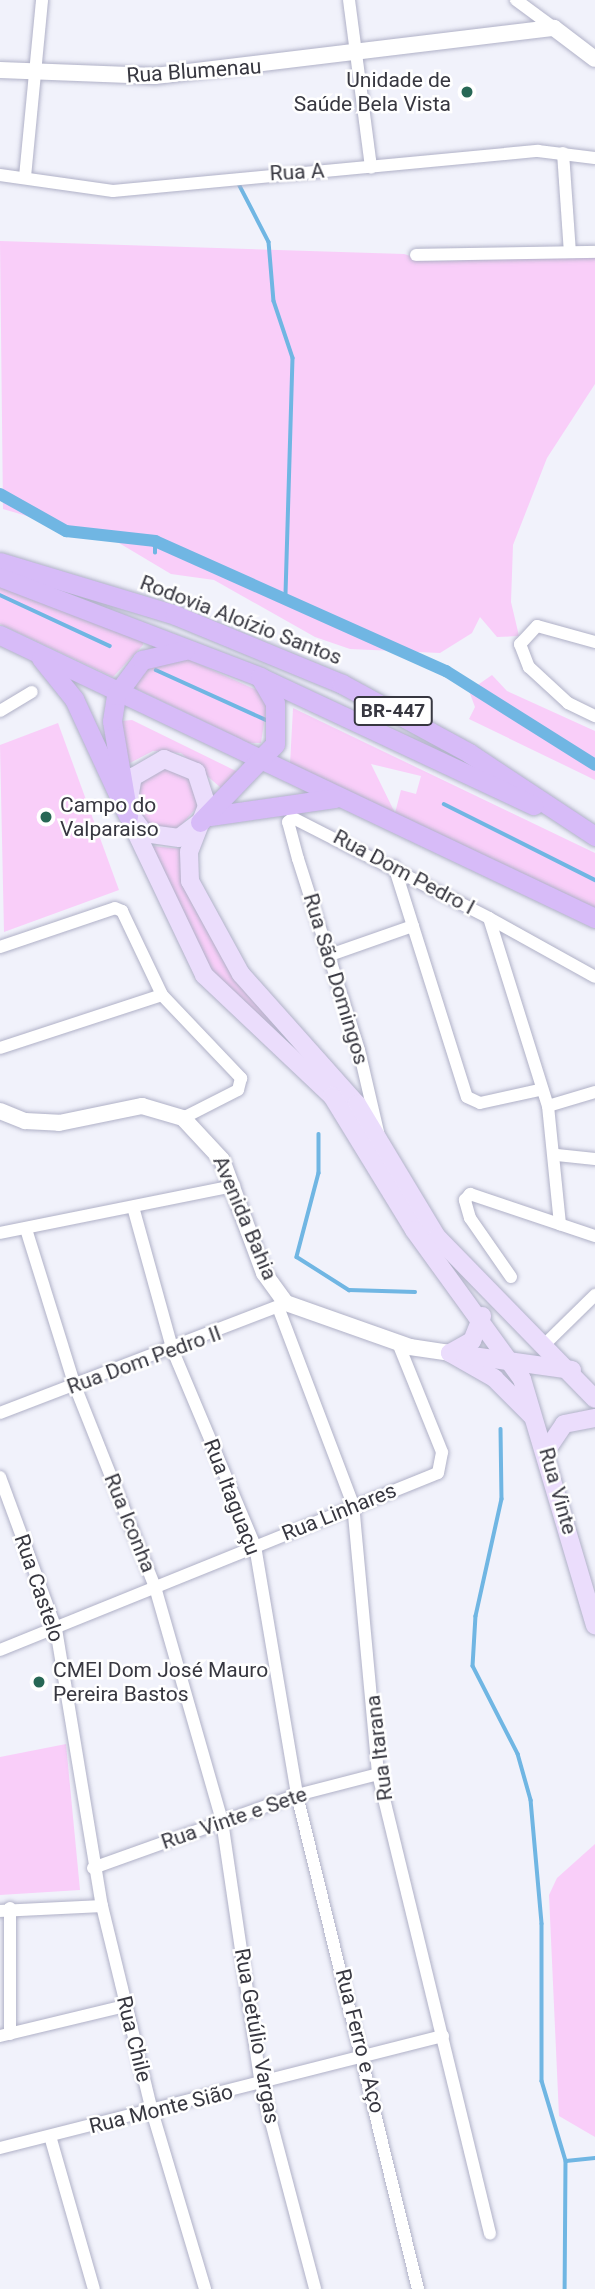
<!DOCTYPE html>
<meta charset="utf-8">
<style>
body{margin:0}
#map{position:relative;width:595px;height:2289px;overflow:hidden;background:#f1f2fb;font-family:Roboto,sans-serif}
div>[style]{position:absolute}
.green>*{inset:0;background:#f9cef9}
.stream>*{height:3.5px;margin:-1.75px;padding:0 1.75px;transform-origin:1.75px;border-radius:1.75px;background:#70b6e3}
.canal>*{height:12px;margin:-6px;padding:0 6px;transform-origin:6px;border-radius:6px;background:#70b6e3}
.roads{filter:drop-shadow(0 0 2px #b0b1c7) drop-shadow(0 0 2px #b0b1c7)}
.minor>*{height:12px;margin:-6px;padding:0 6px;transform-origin:6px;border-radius:6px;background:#fff}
.tertiary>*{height:16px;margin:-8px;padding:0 8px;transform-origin:8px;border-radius:8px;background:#fff}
.secondary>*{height:18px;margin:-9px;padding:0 9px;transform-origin:9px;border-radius:9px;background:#ebddfc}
.primary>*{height:19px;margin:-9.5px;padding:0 9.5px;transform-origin:9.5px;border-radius:9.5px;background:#d7bbf8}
.dots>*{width:19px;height:19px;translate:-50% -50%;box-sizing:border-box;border:4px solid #fff;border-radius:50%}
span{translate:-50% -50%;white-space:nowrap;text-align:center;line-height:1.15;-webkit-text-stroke:5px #fff;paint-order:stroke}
.shield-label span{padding:2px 5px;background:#fff;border:2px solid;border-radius:5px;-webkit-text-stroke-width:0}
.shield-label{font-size:19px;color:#373740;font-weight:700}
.street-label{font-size:21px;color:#373740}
.poi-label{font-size:21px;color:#373740}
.right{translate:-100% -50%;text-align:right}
.left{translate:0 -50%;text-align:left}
</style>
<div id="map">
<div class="green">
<div style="clip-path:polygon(0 241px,404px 254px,427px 261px,595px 257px,595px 384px,547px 458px,513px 545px,511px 602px,519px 636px,497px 637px,480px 617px,472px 633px,440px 653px,350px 649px,315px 637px,214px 580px,171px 574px,119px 543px,3px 509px)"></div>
<div style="clip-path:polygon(0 584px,143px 640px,143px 645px,113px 677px,0 624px)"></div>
<div style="clip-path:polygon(181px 656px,259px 691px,267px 703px,261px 743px,249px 743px,135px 688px,142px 668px)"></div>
<div style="clip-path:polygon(492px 675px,507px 691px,595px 731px,595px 780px,469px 719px,475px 707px,469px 691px)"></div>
<div style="clip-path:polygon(evenodd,293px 708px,595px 853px,595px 910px,290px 765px,293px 708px,371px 764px,421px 776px,416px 794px,401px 790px,395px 813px,371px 764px)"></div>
<div style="clip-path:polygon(132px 720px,238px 772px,221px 788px,181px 753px,153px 751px,128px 764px,121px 721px)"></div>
<div style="clip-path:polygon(58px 723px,119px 890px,4px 932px,0 745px)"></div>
<div style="clip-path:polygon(164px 767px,191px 778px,199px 805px,176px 831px,148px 827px,135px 809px,140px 781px)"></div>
<div style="clip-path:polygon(151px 846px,183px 849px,182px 868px,307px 1060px,215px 981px)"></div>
<div style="clip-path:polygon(66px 1744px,80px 1890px,0 1895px,0 1757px)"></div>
<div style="clip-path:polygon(595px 1844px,595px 2137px,559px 2116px,549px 1895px,557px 1878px)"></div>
</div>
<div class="stream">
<div style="left:239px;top:184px;width:65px;rotate:62.7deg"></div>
<div style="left:269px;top:242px;width:59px;rotate:85.2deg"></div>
<div style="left:274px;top:301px;width:60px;rotate:71.6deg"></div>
<div style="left:293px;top:358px;width:242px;rotate:91.7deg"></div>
<div style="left:155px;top:553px;width:12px;rotate:-90deg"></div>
<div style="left:0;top:595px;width:121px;rotate:24.9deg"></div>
<div style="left:156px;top:670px;width:121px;rotate:24.4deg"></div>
<div style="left:444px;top:804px;width:169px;rotate:26.7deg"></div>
<div style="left:319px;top:1134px;width:39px;rotate:90deg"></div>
<div style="left:319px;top:1173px;width:87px;rotate:104.7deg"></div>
<div style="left:297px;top:1257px;width:62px;rotate:32.4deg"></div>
<div style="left:349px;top:1290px;width:66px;rotate:1.7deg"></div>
<div style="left:501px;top:1429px;width:70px;rotate:89.2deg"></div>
<div style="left:502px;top:1499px;width:120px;rotate:102.5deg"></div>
<div style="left:476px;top:1616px;width:50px;rotate:93.4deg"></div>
<div style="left:473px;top:1666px;width:99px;rotate:62.9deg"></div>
<div style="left:518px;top:1754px;width:48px;rotate:74.2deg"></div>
<div style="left:531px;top:1800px;width:124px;rotate:84.9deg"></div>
<div style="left:542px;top:1924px;width:157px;rotate:90deg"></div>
<div style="left:542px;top:2081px;width:84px;rotate:73.3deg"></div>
<div style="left:566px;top:2161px;width:128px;rotate:90.4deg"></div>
<div style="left:566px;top:2161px;width:29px;rotate:-6deg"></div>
</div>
<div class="canal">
<div style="left:0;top:494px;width:76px;rotate:29.3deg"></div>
<div style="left:66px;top:531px;width:90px;rotate:6.4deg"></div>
<div style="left:155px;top:541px;width:319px;rotate:24.1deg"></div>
<div style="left:446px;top:671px;width:176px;rotate:32.2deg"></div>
</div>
<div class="roads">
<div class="minor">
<div style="left:349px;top:0;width:169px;rotate:82.5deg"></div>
<div style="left:516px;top:0;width:47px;rotate:36.4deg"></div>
<div style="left:563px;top:153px;width:99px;rotate:86deg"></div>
<div style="left:0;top:175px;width:114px;rotate:8.1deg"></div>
<div style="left:113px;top:191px;width:427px;rotate:-5.4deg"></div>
<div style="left:538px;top:151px;width:57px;rotate:7deg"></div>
<div style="left:25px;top:177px;width:178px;rotate:-84.5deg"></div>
<div style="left:416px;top:255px;width:179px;rotate:-1deg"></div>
<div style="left:595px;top:642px;width:60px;rotate:-164.6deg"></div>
<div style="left:537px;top:626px;width:25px;rotate:133deg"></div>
<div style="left:520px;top:644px;width:25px;rotate:69deg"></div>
<div style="left:529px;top:667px;width:53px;rotate:42.7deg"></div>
<div style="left:568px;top:703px;width:30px;rotate:26deg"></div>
<div style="left:0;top:711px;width:37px;rotate:-31deg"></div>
<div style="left:394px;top:866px;width:242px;rotate:72.5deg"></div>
<div style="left:467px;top:1097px;width:14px;rotate:25deg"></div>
<div style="left:480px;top:1103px;width:60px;rotate:-12.4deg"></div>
<div style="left:489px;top:918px;width:121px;rotate:29.1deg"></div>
<div style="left:0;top:947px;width:121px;rotate:-18.7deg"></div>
<div style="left:115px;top:908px;width:8px;rotate:23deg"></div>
<div style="left:122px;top:911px;width:93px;rotate:64.5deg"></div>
<div style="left:162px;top:995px;width:115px;rotate:46.4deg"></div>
<div style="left:241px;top:1078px;width:12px;rotate:104deg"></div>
<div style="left:238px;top:1090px;width:62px;rotate:153deg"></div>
<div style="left:330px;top:955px;width:88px;rotate:-19.3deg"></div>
<div style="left:0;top:1048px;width:170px;rotate:-18.1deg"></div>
<div style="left:548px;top:1106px;width:49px;rotate:-16.6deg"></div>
<div style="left:379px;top:1136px;width:88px;rotate:-103.1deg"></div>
<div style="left:359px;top:1050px;width:201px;rotate:-107.7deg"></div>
<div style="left:298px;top:859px;width:38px;rotate:-105deg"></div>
<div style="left:288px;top:822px;width:6px;rotate:-39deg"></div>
<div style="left:293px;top:818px;width:220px;rotate:27deg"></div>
<div style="left:489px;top:918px;width:197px;rotate:72.6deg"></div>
<div style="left:548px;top:1106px;width:119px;rotate:84.2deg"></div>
<div style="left:557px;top:1155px;width:38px;rotate:6deg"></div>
<div style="left:133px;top:1207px;width:149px;rotate:74.5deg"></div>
<div style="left:173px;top:1351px;width:212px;rotate:67.2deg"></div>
<div style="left:255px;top:1546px;width:253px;rotate:80.4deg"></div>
<div style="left:297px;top:1795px;width:509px;rotate:76.24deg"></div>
<div style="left:26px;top:1229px;width:164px;rotate:72.7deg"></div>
<div style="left:75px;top:1386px;width:216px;rotate:68.3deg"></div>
<div style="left:155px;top:1587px;width:243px;rotate:74deg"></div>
<div style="left:222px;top:1821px;width:266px;rotate:81.6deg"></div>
<div style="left:261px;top:2084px;width:212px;rotate:75.2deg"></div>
<div style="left:0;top:1233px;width:239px;rotate:-11.4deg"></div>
<div style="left:511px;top:1277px;width:72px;rotate:-124.8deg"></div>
<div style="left:470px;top:1218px;width:19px;rotate:-106deg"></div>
<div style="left:465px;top:1200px;width:8px;rotate:-50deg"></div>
<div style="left:470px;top:1194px;width:132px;rotate:18.6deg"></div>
<div style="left:278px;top:1307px;width:211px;rotate:69.2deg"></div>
<div style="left:353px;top:1504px;width:271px;rotate:84.7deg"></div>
<div style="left:378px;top:1774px;width:473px;rotate:76.3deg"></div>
<div style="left:546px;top:1343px;width:69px;rotate:-44.4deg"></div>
<div style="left:0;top:1413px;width:304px;rotate:-21deg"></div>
<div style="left:0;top:1477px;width:162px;rotate:69.8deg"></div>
<div style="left:56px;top:1629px;width:281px;rotate:80.6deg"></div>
<div style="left:102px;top:1906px;width:211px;rotate:76.3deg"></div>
<div style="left:152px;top:2111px;width:186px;rotate:73.4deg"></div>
<div style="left:0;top:1650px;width:472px;rotate:-22deg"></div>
<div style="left:438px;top:1473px;width:21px;rotate:-79deg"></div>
<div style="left:442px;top:1452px;width:118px;rotate:-112deg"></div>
<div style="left:93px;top:1868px;width:217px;rotate:-19.7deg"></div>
<div style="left:297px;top:1795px;width:84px;rotate:-14.5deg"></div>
<div style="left:10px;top:1908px;width:126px;rotate:90deg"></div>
<div style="left:0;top:1911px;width:102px;rotate:-2.8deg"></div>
<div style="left:0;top:2036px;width:129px;rotate:-13.5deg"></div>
<div style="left:50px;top:2136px;width:159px;rotate:74deg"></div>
<div style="left:0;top:2148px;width:457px;rotate:-14.2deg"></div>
</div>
<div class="tertiary">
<div style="left:0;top:70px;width:155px;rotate:2.2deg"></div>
<div style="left:155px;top:76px;width:402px;rotate:-6.9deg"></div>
<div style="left:554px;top:28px;width:51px;rotate:37.1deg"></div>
<div style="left:0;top:1111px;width:27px;rotate:22deg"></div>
<div style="left:25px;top:1121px;width:34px;rotate:3deg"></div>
<div style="left:59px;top:1123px;width:85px;rotate:-11.6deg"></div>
<div style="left:142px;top:1106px;width:43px;rotate:16.3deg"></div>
<div style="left:183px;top:1118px;width:57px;rotate:47.1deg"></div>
<div style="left:222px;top:1160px;width:121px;rotate:69.6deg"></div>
<div style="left:264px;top:1273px;width:37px;rotate:54deg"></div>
<div style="left:286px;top:1303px;width:132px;rotate:19.5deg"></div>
<div style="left:410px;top:1347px;width:40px;rotate:8.5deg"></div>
</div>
<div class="secondary">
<div style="left:200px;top:822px;width:26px;rotate:143deg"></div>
<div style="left:179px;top:838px;width:35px;rotate:-172deg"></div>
<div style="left:144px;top:833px;width:29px;rotate:-126deg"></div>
<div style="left:127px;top:810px;width:34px;rotate:-80deg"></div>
<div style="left:133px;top:777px;width:36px;rotate:-30deg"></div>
<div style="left:164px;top:759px;width:35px;rotate:22deg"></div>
<div style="left:196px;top:772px;width:36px;rotate:72deg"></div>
<div style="left:207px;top:806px;width:49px;rotate:111.4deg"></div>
<div style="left:189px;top:852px;width:29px;rotate:88deg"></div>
<div style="left:190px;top:881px;width:106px;rotate:61.3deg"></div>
<div style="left:241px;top:974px;width:174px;rotate:48.3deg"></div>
<div style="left:357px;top:1104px;width:155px;rotate:59deg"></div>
<div style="left:437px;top:1237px;width:226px;rotate:45.7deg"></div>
<div style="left:133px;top:826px;width:165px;rotate:64.5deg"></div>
<div style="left:204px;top:975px;width:176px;rotate:43.4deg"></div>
<div style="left:332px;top:1096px;width:157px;rotate:58.5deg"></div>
<div style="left:414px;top:1230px;width:184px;rotate:54.1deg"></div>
<div style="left:522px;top:1379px;width:257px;rotate:73.5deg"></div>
<div style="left:450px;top:1353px;width:51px;rotate:29.6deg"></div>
<div style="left:494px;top:1378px;width:54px;rotate:45deg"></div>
<div style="left:450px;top:1353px;width:25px;rotate:-29deg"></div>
<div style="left:472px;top:1341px;width:27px;rotate:-68deg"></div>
<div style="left:465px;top:1355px;width:108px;rotate:8deg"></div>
<div style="left:546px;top:1451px;width:32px;rotate:-56deg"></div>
<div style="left:564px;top:1424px;width:32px;rotate:-11deg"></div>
</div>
<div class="primary">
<div style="left:0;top:562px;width:183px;rotate:16.8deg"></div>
<div style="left:175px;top:615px;width:181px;rotate:22.4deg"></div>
<div style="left:342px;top:684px;width:145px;rotate:28.5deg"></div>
<div style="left:469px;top:753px;width:151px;rotate:33.4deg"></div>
<div style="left:0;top:577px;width:279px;rotate:21deg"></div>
<div style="left:260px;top:677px;width:302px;rotate:25.1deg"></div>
<div style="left:0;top:635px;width:659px;rotate:25.44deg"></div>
<div style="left:41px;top:658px;width:53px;rotate:51.2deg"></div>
<div style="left:74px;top:699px;width:129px;rotate:65.2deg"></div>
<div style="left:126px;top:803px;width:83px;rotate:-99.7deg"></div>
<div style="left:112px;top:721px;width:26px;rotate:-81deg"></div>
<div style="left:116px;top:695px;width:44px;rotate:-53.4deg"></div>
<div style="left:142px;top:660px;width:44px;rotate:-13.1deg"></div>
<div style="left:210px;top:816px;width:126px;rotate:-8.2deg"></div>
<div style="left:200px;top:822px;width:108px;rotate:-46.1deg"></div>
<div style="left:275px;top:744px;width:41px;rotate:-90deg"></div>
<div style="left:275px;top:703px;width:30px;rotate:-120deg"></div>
</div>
</div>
<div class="dots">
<div style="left:467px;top:92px;background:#276755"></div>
<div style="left:46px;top:817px;background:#276755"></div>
<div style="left:39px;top:1682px;background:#276755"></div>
</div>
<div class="shield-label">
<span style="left:393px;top:711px">BR-447</span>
</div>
<div class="street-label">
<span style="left:194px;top:71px;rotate:-4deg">Rua Blumenau</span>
<span style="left:297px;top:172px;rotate:-3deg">Rua A</span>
<span style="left:241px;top:620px;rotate:21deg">Rodovia Aloízio Santos</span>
<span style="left:404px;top:872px;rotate:28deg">Rua Dom Pedro I</span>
<span style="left:336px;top:979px;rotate:73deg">Rua São Domingos</span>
<span style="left:245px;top:1218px;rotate:67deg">Avenida Bahia</span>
<span style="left:144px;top:1360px;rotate:-20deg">Rua Dom Pedro II</span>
<span style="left:558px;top:1491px;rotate:74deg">Rua Vinte</span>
<span style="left:232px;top:1497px;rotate:69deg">Rua Itaguaçu</span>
<span style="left:339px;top:1512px;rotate:-22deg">Rua Linhares</span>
<span style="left:130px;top:1523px;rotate:68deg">Rua Iconha</span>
<span style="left:39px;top:1588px;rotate:71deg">Rua Castelo</span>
<span style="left:379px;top:1748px;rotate:-97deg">Rua Itarana</span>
<span style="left:234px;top:1818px;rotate:-19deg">Rua Vinte e Sete</span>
<span style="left:257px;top:2036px;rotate:80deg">Rua Getúlio Vargas</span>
<span style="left:134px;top:2039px;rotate:76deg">Rua Chile</span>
<span style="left:360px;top:2041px;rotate:76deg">Rua Ferro e Aço</span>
<span style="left:161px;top:2109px;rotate:-14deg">Rua Monte Sião</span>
</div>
<div class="poi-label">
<span class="right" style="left:451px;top:92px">Unidade de<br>Saúde Bela Vista</span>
<span class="left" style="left:60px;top:817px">Campo do<br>Valparaiso</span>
<span class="left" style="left:53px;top:1682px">CMEI Dom José Mauro<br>Pereira Bastos</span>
</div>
</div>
